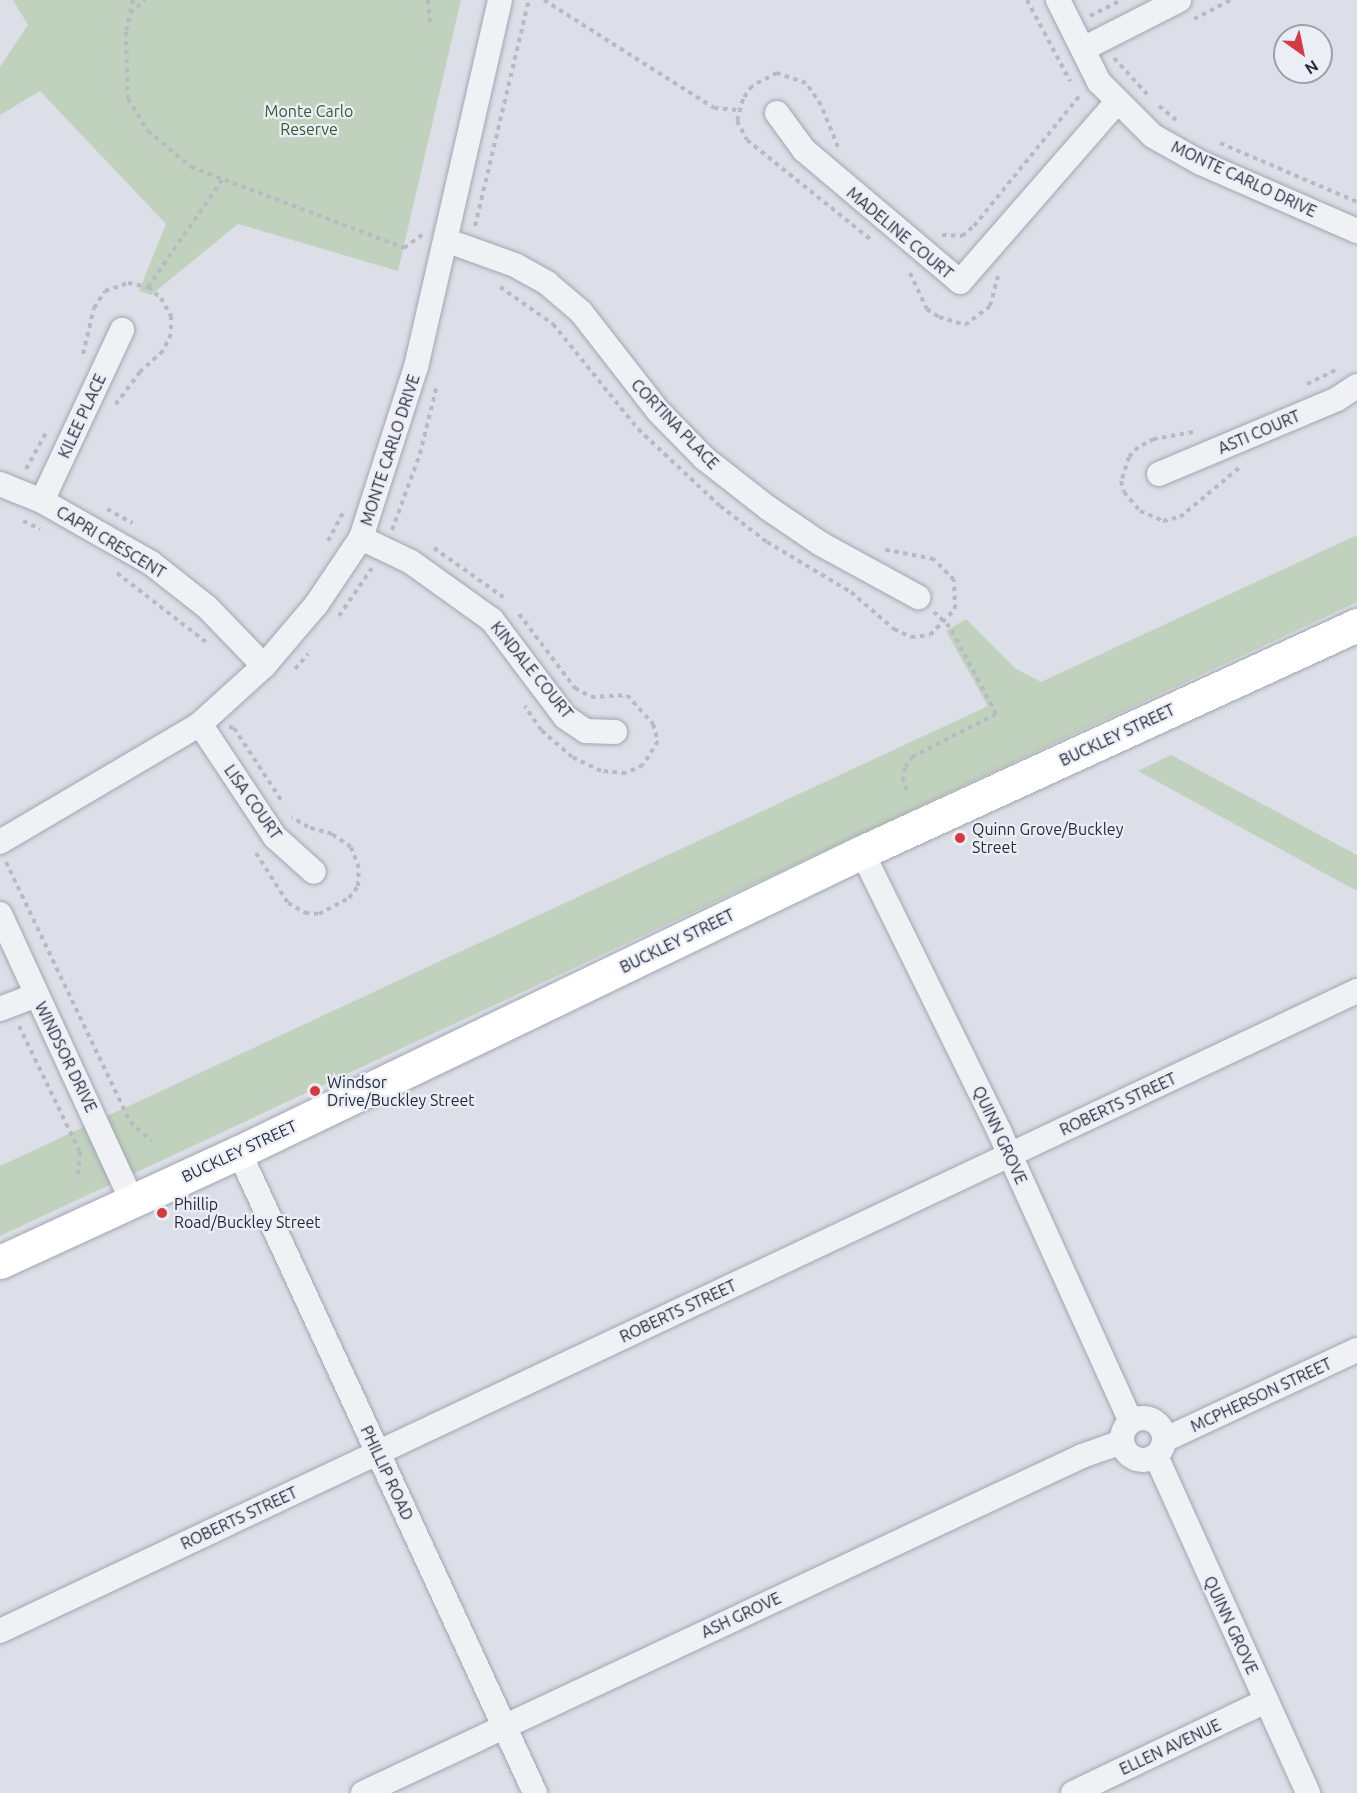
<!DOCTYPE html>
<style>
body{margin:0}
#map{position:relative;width:1357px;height:1793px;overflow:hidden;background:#dcdfe7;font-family:Ubuntu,sans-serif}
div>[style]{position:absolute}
.green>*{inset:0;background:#c0d1bd}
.path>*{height:4px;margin-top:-2px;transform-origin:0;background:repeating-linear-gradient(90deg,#b6bac2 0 4.5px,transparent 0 9px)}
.roads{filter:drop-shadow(0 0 2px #a1a6b1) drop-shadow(0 0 2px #a1a6b1)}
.minor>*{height:24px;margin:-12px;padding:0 12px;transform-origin:12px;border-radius:12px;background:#eff1f5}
.minor>.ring{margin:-12px;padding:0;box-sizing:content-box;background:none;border:24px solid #eff1f5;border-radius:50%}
.secondary>*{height:33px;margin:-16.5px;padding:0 16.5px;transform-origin:16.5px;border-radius:16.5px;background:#fff}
.dots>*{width:16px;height:16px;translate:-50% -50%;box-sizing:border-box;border:3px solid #eceef5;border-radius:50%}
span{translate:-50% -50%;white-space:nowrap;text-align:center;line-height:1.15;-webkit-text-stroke:4.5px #eceef5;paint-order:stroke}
.park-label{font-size:16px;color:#355a32}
.street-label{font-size:16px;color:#252c3e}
.poi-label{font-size:16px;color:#252c3e}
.left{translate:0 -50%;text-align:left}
.north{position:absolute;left:1273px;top:24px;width:60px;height:60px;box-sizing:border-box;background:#eceef5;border:2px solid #9ca0ac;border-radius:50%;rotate:147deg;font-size:16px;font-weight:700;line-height:24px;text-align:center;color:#252c3e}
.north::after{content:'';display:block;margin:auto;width:21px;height:27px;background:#d33a41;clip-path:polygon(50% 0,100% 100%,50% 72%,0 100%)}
</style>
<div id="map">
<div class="green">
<div style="clip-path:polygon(13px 0,461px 0,398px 271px,238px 224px,151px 295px,139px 291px,166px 224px,40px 91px,0 115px,0 67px,28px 25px)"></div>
<div style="clip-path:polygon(1357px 535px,1357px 602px,0 1236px,0 1166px,988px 706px,946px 631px,966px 619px,1015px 668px,1041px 682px)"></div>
<div style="clip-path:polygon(1171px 755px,1357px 855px,1357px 891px,1138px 771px)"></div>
</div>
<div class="path">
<div style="left:133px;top:0;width:33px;rotate:102deg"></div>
<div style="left:126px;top:32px;width:67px;rotate:88.3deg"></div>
<div style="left:128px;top:99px;width:38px;rotate:58deg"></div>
<div style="left:148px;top:131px;width:56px;rotate:39.9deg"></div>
<div style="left:191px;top:167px;width:228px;rotate:20.8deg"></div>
<div style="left:404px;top:248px;width:24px;rotate:-36deg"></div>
<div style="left:428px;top:0;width:25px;rotate:85deg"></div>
<div style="left:544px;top:0;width:201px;rotate:32.4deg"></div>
<div style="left:714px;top:108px;width:24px;rotate:5deg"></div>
<div style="left:1027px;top:0;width:92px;rotate:62deg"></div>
<div style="left:130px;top:13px;width:20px;rotate:-41deg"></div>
<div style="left:1090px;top:16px;width:35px;rotate:-27deg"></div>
<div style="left:1194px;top:19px;width:42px;rotate:-27.2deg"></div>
<div style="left:1114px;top:58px;width:49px;rotate:47.5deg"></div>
<div style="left:1159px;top:106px;width:22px;rotate:39deg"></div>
<div style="left:1220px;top:143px;width:149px;rotate:23.3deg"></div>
<div style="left:838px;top:147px;width:45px;rotate:-112deg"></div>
<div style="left:821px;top:105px;width:27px;rotate:-124deg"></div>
<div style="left:806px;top:83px;width:31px;rotate:-161deg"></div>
<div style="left:777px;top:73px;width:28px;rotate:153deg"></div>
<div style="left:752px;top:86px;width:16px;rotate:125deg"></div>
<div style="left:743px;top:99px;width:23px;rotate:105deg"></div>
<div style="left:737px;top:121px;width:21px;rotate:62deg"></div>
<div style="left:747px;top:140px;width:158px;rotate:38.8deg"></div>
<div style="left:475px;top:226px;width:232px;rotate:-76.6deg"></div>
<div style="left:942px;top:235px;width:20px;rotate:3deg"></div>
<div style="left:962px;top:236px;width:16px;rotate:-40deg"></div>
<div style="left:974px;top:226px;width:169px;rotate:-51deg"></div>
<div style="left:910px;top:273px;width:40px;rotate:65deg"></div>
<div style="left:927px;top:309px;width:14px;rotate:34deg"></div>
<div style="left:939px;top:317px;width:27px;rotate:17deg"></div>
<div style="left:965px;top:325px;width:31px;rotate:-37deg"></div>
<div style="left:990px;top:306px;width:31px;rotate:-75deg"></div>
<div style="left:148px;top:287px;width:130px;rotate:-55.3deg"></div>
<div style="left:500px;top:287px;width:65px;rotate:34.9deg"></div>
<div style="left:553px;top:324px;width:135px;rotate:51deg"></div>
<div style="left:638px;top:429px;width:112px;rotate:43.2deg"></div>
<div style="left:720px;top:506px;width:59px;rotate:37.5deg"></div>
<div style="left:767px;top:542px;width:98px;rotate:30.8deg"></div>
<div style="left:851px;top:592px;width:57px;rotate:40.7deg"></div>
<div style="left:894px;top:629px;width:19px;rotate:25deg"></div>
<div style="left:911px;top:637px;width:19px;rotate:-6deg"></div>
<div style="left:930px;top:635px;width:36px;rotate:-46deg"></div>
<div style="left:955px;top:609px;width:29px;rotate:-92deg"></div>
<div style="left:954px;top:580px;width:29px;rotate:-134deg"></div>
<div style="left:934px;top:559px;width:53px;rotate:-169.1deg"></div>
<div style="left:83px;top:354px;width:47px;rotate:-76.6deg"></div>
<div style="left:94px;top:308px;width:20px;rotate:-57deg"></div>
<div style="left:105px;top:291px;width:24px;rotate:-19deg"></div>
<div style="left:128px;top:283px;width:20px;rotate:11deg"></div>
<div style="left:148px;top:287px;width:17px;rotate:40deg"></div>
<div style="left:161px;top:298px;width:21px;rotate:61deg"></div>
<div style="left:171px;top:316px;width:18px;rotate:90deg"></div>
<div style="left:171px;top:334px;width:19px;rotate:115deg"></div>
<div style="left:163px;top:351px;width:31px;rotate:138deg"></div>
<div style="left:140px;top:372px;width:41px;rotate:127.1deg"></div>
<div style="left:1307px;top:384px;width:32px;rotate:-26deg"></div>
<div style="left:1193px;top:432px;width:40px;rotate:170deg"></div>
<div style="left:1154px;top:439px;width:18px;rotate:153deg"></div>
<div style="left:1138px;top:447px;width:13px;rotate:132deg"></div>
<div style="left:1129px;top:457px;width:25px;rotate:108deg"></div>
<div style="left:1121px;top:481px;width:11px;rotate:75deg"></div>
<div style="left:1124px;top:492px;width:25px;rotate:50deg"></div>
<div style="left:1140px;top:511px;width:25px;rotate:23deg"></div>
<div style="left:1163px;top:521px;width:17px;rotate:-13deg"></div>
<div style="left:1180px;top:517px;width:77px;rotate:-39.7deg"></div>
<div style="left:26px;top:469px;width:43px;rotate:-61.1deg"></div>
<div style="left:107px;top:509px;width:29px;rotate:29deg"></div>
<div style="left:23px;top:521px;width:19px;rotate:25deg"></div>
<div style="left:392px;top:530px;width:81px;rotate:-69.8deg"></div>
<div style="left:420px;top:454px;width:71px;rotate:-76.2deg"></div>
<div style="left:328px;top:541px;width:32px;rotate:-62deg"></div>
<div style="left:434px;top:548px;width:85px;rotate:35.4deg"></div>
<div style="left:117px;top:573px;width:113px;rotate:37.8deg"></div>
<div style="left:519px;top:614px;width:93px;rotate:52.9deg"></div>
<div style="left:575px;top:688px;width:18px;rotate:29deg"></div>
<div style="left:591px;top:697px;width:36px;rotate:-3deg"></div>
<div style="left:627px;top:695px;width:39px;rotate:48deg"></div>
<div style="left:653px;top:724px;width:18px;rotate:74deg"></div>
<div style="left:658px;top:741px;width:28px;rotate:122deg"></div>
<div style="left:643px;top:765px;width:19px;rotate:155deg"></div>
<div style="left:626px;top:773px;width:25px;rotate:-175deg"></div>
<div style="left:601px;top:771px;width:32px;rotate:-154deg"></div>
<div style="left:572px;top:757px;width:41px;rotate:-138.9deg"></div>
<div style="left:541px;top:730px;width:29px;rotate:-124deg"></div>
<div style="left:339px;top:616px;width:58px;rotate:-55.5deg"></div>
<div style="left:295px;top:669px;width:20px;rotate:-49deg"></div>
<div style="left:229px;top:727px;width:5px;rotate:11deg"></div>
<div style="left:234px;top:728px;width:90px;rotate:56.8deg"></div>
<div style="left:907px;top:790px;width:10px;rotate:-114deg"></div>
<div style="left:903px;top:781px;width:14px;rotate:-82deg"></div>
<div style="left:905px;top:767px;width:12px;rotate:-55deg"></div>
<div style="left:912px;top:757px;width:94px;rotate:-27.1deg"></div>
<div style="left:996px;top:714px;width:98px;rotate:-117.9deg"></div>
<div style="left:950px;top:627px;width:22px;rotate:-137deg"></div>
<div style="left:256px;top:853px;width:59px;rotate:57.4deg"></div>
<div style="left:288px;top:903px;width:20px;rotate:30deg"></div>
<div style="left:305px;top:913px;width:14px;rotate:4deg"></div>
<div style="left:319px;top:914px;width:34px;rotate:-28deg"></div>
<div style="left:349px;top:898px;width:15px;rotate:-53deg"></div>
<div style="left:358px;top:886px;width:18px;rotate:-87deg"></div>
<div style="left:359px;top:868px;width:22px;rotate:-111deg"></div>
<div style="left:351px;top:847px;width:23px;rotate:-146deg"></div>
<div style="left:332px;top:834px;width:25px;rotate:-164deg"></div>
<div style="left:308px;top:827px;width:19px;rotate:-148deg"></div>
<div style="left:6px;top:862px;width:288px;rotate:64.5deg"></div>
<div style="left:130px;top:1122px;width:29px;rotate:41deg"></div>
<div style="left:19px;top:1026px;width:140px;rotate:64.2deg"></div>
<div style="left:80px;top:1152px;width:25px;rotate:95deg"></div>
</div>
<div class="roads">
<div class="minor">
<div style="left:1058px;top:0;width:92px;rotate:63.4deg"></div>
<div style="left:1099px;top:82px;width:76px;rotate:45deg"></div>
<div style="left:1153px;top:136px;width:55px;rotate:29.4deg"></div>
<div style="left:1201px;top:163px;width:170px;rotate:23.6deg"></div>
<div style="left:1083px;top:49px;width:108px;rotate:-27deg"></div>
<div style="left:777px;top:113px;width:46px;rotate:53.9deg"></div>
<div style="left:804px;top:150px;width:204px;rotate:40.2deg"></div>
<div style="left:960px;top:282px;width:239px;rotate:-48.9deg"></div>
<div style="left:448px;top:241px;width:71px;rotate:19.7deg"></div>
<div style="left:515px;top:265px;width:37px;rotate:29deg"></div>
<div style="left:547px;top:283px;width:45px;rotate:40.5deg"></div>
<div style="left:581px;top:312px;width:125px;rotate:52.1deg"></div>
<div style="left:658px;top:411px;width:66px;rotate:45.6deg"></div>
<div style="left:704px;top:458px;width:81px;rotate:38deg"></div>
<div style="left:768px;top:508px;width:64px;rotate:34.2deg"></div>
<div style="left:821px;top:544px;width:111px;rotate:28.7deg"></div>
<div style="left:1159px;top:474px;width:193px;rotate:-22.8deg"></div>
<div style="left:1337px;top:399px;width:24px;rotate:-33deg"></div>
<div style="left:0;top:484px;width:45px;rotate:22deg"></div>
<div style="left:42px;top:501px;width:125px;rotate:29.6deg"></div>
<div style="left:151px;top:563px;width:71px;rotate:38.2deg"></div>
<div style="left:207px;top:607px;width:82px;rotate:46deg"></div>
<div style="left:42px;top:501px;width:189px;rotate:-64.9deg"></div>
<div style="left:361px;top:538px;width:55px;rotate:25.6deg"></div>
<div style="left:411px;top:562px;width:100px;rotate:35.6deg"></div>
<div style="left:492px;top:620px;width:121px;rotate:53deg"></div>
<div style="left:565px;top:717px;width:25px;rotate:34deg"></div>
<div style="left:586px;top:731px;width:29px;rotate:2deg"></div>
<div style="left:200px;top:724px;width:136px;rotate:56.4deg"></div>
<div style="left:275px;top:837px;width:52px;rotate:41.9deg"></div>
<div style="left:0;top:842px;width:232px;rotate:-30.5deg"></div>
<div style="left:200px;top:724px;width:86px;rotate:-42.2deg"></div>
<div style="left:264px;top:666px;width:80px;rotate:-49.6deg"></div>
<div style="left:316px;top:605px;width:81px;rotate:-56.1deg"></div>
<div style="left:361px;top:538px;width:180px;rotate:-72.2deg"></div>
<div style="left:416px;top:367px;width:376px;rotate:-77.1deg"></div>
<div style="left:862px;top:852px;width:313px;rotate:63.8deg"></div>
<div style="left:1000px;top:1133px;width:317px;rotate:65.6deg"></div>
<div style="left:0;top:914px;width:314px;rotate:65.3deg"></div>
<div style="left:0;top:1009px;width:39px;rotate:-21deg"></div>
<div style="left:239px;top:1152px;width:706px;rotate:65.21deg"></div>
<div class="ring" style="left:1122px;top:1418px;width:18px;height:18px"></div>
<div style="left:1164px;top:1440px;width:213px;rotate:-25deg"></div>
<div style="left:1156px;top:1456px;width:370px;rotate:65.7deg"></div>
<div style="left:0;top:1631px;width:1500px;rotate:-25.25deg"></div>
<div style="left:363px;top:1793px;width:794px;rotate:-25.11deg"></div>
<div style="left:1082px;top:1456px;width:42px;rotate:-19.3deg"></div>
<div style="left:1073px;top:1793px;width:214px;rotate:-25.5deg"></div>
</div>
<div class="secondary">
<div style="left:0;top:1262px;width:263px;rotate:-24.7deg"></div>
<div style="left:239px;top:1152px;width:691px;rotate:-25.71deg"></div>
<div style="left:862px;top:852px;width:545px;rotate:-24.64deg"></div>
</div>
</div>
<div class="dots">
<div style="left:960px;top:838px;background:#d33a41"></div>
<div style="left:315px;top:1091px;background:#d33a41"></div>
<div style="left:162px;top:1213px;background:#d33a41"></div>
</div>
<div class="park-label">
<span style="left:309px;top:120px">Monte Carlo<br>Reserve</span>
</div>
<div class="street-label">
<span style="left:1244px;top:179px;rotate:25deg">MONTE CARLO DRIVE</span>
<span style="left:900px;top:233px;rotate:40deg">MADELINE COURT</span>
<span style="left:82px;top:416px;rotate:-65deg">KILEE PLACE</span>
<span style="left:675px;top:424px;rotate:46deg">CORTINA PLACE</span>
<span style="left:1259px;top:432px;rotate:-23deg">ASTI COURT</span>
<span style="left:390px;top:450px;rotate:-72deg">MONTE CARLO DRIVE</span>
<span style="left:111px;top:542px;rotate:31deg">CAPRI CRESCENT</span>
<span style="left:532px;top:670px;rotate:51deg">KINDALE COURT</span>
<span style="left:1117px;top:735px;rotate:-25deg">BUCKLEY STREET</span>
<span style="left:253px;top:802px;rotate:55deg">LISA COURT</span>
<span style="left:677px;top:941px;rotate:-26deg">BUCKLEY STREET</span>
<span style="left:66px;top:1057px;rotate:64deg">WINDSOR DRIVE</span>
<span style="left:1118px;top:1104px;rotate:-25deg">ROBERTS STREET</span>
<span style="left:1000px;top:1135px;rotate:65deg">QUINN GROVE</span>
<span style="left:239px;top:1151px;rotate:-25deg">BUCKLEY STREET</span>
<span style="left:678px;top:1311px;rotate:-25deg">ROBERTS STREET</span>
<span style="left:1261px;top:1395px;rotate:-25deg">MCPHERSON STREET</span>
<span style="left:387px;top:1473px;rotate:65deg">PHILLIP ROAD</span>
<span style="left:239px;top:1518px;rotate:-25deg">ROBERTS STREET</span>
<span style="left:741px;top:1615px;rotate:-25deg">ASH GROVE</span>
<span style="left:1231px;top:1625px;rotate:65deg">QUINN GROVE</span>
<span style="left:1170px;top:1747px;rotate:-25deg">ELLEN AVENUE</span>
</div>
<div class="poi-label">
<span class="left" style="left:972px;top:838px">Quinn Grove/Buckley<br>Street</span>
<span class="left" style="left:327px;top:1091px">Windsor<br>Drive/Buckley Street</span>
<span class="left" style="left:174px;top:1213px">Phillip<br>Road/Buckley Street</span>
</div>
<div class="north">N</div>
</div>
